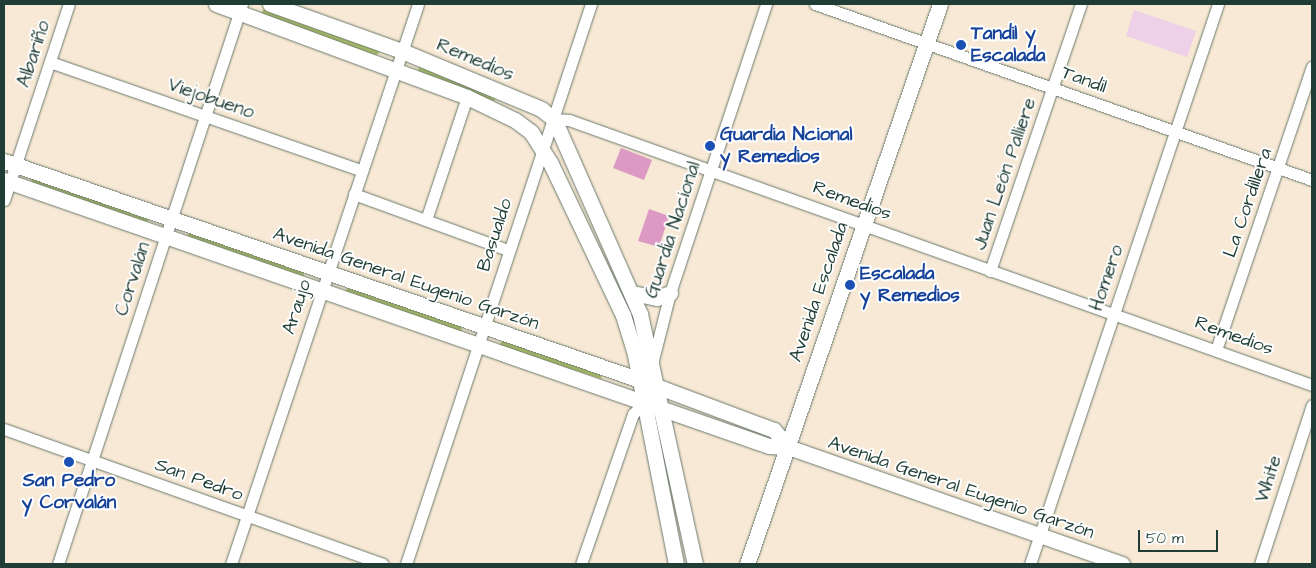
<!DOCTYPE html>
<meta charset="utf-8">
<style>
body{margin:0}
#map{position:relative;width:1316px;height:568px;overflow:hidden;background:#f7e9d5;font-family:"Architects Daughter",sans-serif}
div>[style]{position:absolute}
.built>*{inset:0;background:#eed0e8}
.green>*{inset:0;background:#acc166}
.building>*{inset:0;background:#db99c4}
.roads{filter:drop-shadow(0 0 1px #6b796c) drop-shadow(0 0 1px #6b796c)}
.minor>*{height:11px;margin:-5.5px;padding:0 5.5px;transform-origin:5.5px;border-radius:5.5px;background:#fff}
.tertiary>*{height:15px;margin:-7.5px;padding:0 7.5px;transform-origin:7.5px;border-radius:7.5px;background:#fff}
.dots>*{width:14px;height:14px;translate:-50% -50%;box-sizing:border-box;border:2px solid #fff;border-radius:50%}
span{translate:-50% -50%;white-space:nowrap;text-align:center;line-height:1.15;-webkit-text-stroke:4px #fff;paint-order:stroke}
.transit-label{font-size:19px;color:#164399;font-weight:700}
.left{translate:0 -50%;text-align:left}
.street-label{font-size:19px;color:#1f3d34}
.frame{position:absolute;inset:0;border:5px solid #1f3d34;pointer-events:none}
.scale{position:absolute;left:1138px;top:530px;width:80px;height:22px;box-sizing:border-box;border:2px solid #1f3d34;border-top:0;padding-left:6px;font-size:15px;line-height:18px;white-space:nowrap;color:#1f3d34;-webkit-text-stroke:4px #fff;paint-order:stroke}
</style>
<div id="map">
<div class="built">
<div style="clip-path:polygon(1134px 10px,1196px 31px,1187px 57px,1126px 36px)"></div>
</div>
<div class="green">
<div style="clip-path:polygon(265px 8px,379px 49px,379px 53px,375px 56px,261px 13px)"></div>
<div style="clip-path:polygon(419px 66px,495px 97px,495px 101px,418px 73px)"></div>
<div style="clip-path:polygon(32px 178px,148px 219px,148px 221px,146px 223px,31px 183px)"></div>
<div style="clip-path:polygon(191px 231px,303px 270px,304px 277px,187px 236px)"></div>
<div style="clip-path:polygon(349px 286px,461px 325px,462px 330px,460px 332px,345px 292px)"></div>
<div style="clip-path:polygon(503px 340px,600px 373px,602px 379px,499px 346px)"></div>
</div>
<div class="building">
<div style="clip-path:polygon(621px 148px,652px 160px,644px 180px,613px 168px)"></div>
<div style="clip-path:polygon(649px 209px,669px 216px,659px 247px,638px 241px)"></div>
</div>
<div class="roads">
<div class="minor">
<div style="left:815px;top:4px;width:527px;rotate:19.5deg"></div>
<div style="left:50px;top:62px;width:329px;rotate:19.2deg"></div>
<div style="left:554px;top:119px;width:15px;rotate:4deg"></div>
<div style="left:569px;top:120px;width:789px;rotate:19.63deg"></div>
<div style="left:354px;top:194px;width:164px;rotate:20deg"></div>
<div style="left:4px;top:200px;width:206px;rotate:-71.7deg"></div>
<div style="left:426px;top:220px;width:130px;rotate:-71.6deg"></div>
<div style="left:990px;top:271px;width:282px;rotate:-71.2deg"></div>
<div style="left:1216px;top:350px;width:299px;rotate:-71.3deg"></div>
<div style="left:652px;top:364px;width:73px;rotate:-75.8deg"></div>
<div style="left:670px;top:293px;width:305px;rotate:-71.6deg"></div>
<div style="left:4px;top:429px;width:402px;rotate:19.6deg"></div>
<div style="left:58px;top:564px;width:589px;rotate:-71.81deg"></div>
<div style="left:231px;top:564px;width:590px;rotate:-71.53deg"></div>
<div style="left:406px;top:564px;width:590px;rotate:-71.72deg"></div>
<div style="left:581px;top:564px;width:159px;rotate:-70.9deg"></div>
<div style="left:633px;top:414px;width:16px;rotate:-47deg"></div>
<div style="left:1030px;top:564px;width:591px;rotate:-71.44deg"></div>
<div style="left:1260px;top:564px;width:167px;rotate:-71.9deg"></div>
</div>
<div class="tertiary">
<div style="left:216px;top:4px;width:268px;rotate:20.3deg"></div>
<div style="left:467px;top:97px;width:53px;rotate:25.6deg"></div>
<div style="left:515px;top:120px;width:20px;rotate:37deg"></div>
<div style="left:531px;top:132px;width:36px;rotate:58deg"></div>
<div style="left:550px;top:162px;width:170px;rotate:64.5deg"></div>
<div style="left:623px;top:315px;width:37px;rotate:73deg"></div>
<div style="left:634px;top:350px;width:218px;rotate:78.9deg"></div>
<div style="left:270px;top:4px;width:140px;rotate:19.6deg"></div>
<div style="left:402px;top:51px;width:151px;rotate:22.6deg"></div>
<div style="left:541px;top:109px;width:16px;rotate:38deg"></div>
<div style="left:554px;top:119px;width:213px;rotate:66.2deg"></div>
<div style="left:640px;top:314px;width:256px;rotate:77.6deg"></div>
<div style="left:4px;top:161px;width:673px;rotate:19deg"></div>
<div style="left:640px;top:380px;width:143px;rotate:20.5deg"></div>
<div style="left:774px;top:430px;width:22px;rotate:51deg"></div>
<div style="left:4px;top:180px;width:810px;rotate:19.17deg"></div>
<div style="left:769px;top:446px;width:19px;rotate:3deg"></div>
<div style="left:788px;top:447px;width:354px;rotate:19.3deg"></div>
<div style="left:632px;top:293px;width:25px;rotate:11deg"></div>
<div style="left:657px;top:298px;width:14px;rotate:-21deg"></div>
<div style="left:747px;top:564px;width:592px;rotate:-70.98deg"></div>
</div>
</div>
<div class="dots">
<div style="left:961px;top:45px;background:#1a4fb4"></div>
<div style="left:710px;top:146px;background:#1a4fb4"></div>
<div style="left:850px;top:285px;background:#1a4fb4"></div>
<div style="left:69px;top:462px;background:#1a4fb4"></div>
</div>
<div class="transit-label">
<span class="left" style="left:971px;top:45px">Tandil y<br>Escalada</span>
<span class="left" style="left:720px;top:146px">Guardia Ncional<br>y Remedios</span>
<span class="left" style="left:860px;top:285px">Escalada<br>y Remedios</span>
<span style="left:69px;top:492px">San Pedro<br>y Corvalán</span>
</div>
<div class="street-label">
<span style="left:34px;top:54px;rotate:-72deg">Albariño</span>
<span style="left:475px;top:60px;rotate:23deg">Remedios</span>
<span style="left:1084px;top:80px;rotate:20deg">Tandil</span>
<span style="left:211px;top:99px;rotate:19deg">Viejobueno</span>
<span style="left:1005px;top:174px;rotate:-71deg">Juan León Palliere</span>
<span style="left:852px;top:201px;rotate:20deg">Remedios</span>
<span style="left:1248px;top:203px;rotate:-71deg">La Cordillera</span>
<span style="left:673px;top:230px;rotate:-72deg">Guardia Nacional</span>
<span style="left:495px;top:235px;rotate:-72deg">Basualdo</span>
<span style="left:1107px;top:278px;rotate:-71deg">Homero</span>
<span style="left:133px;top:279px;rotate:-72deg">Corvalán</span>
<span style="left:406px;top:279px;rotate:19deg">Avenida General Eugenio Garzón</span>
<span style="left:819px;top:292px;rotate:-71deg">Avenida Escalada</span>
<span style="left:297px;top:307px;rotate:-72deg">Araujo</span>
<span style="left:1234px;top:336px;rotate:20deg">Remedios</span>
<span style="left:1269px;top:479px;rotate:-72deg">White</span>
<span style="left:199px;top:480px;rotate:20deg">San Pedro</span>
<span style="left:961px;top:488px;rotate:19deg">Avenida General Eugenio Garzón</span>
</div>
<div class="frame"></div>
<div class="scale">50 m</div>
</div>
